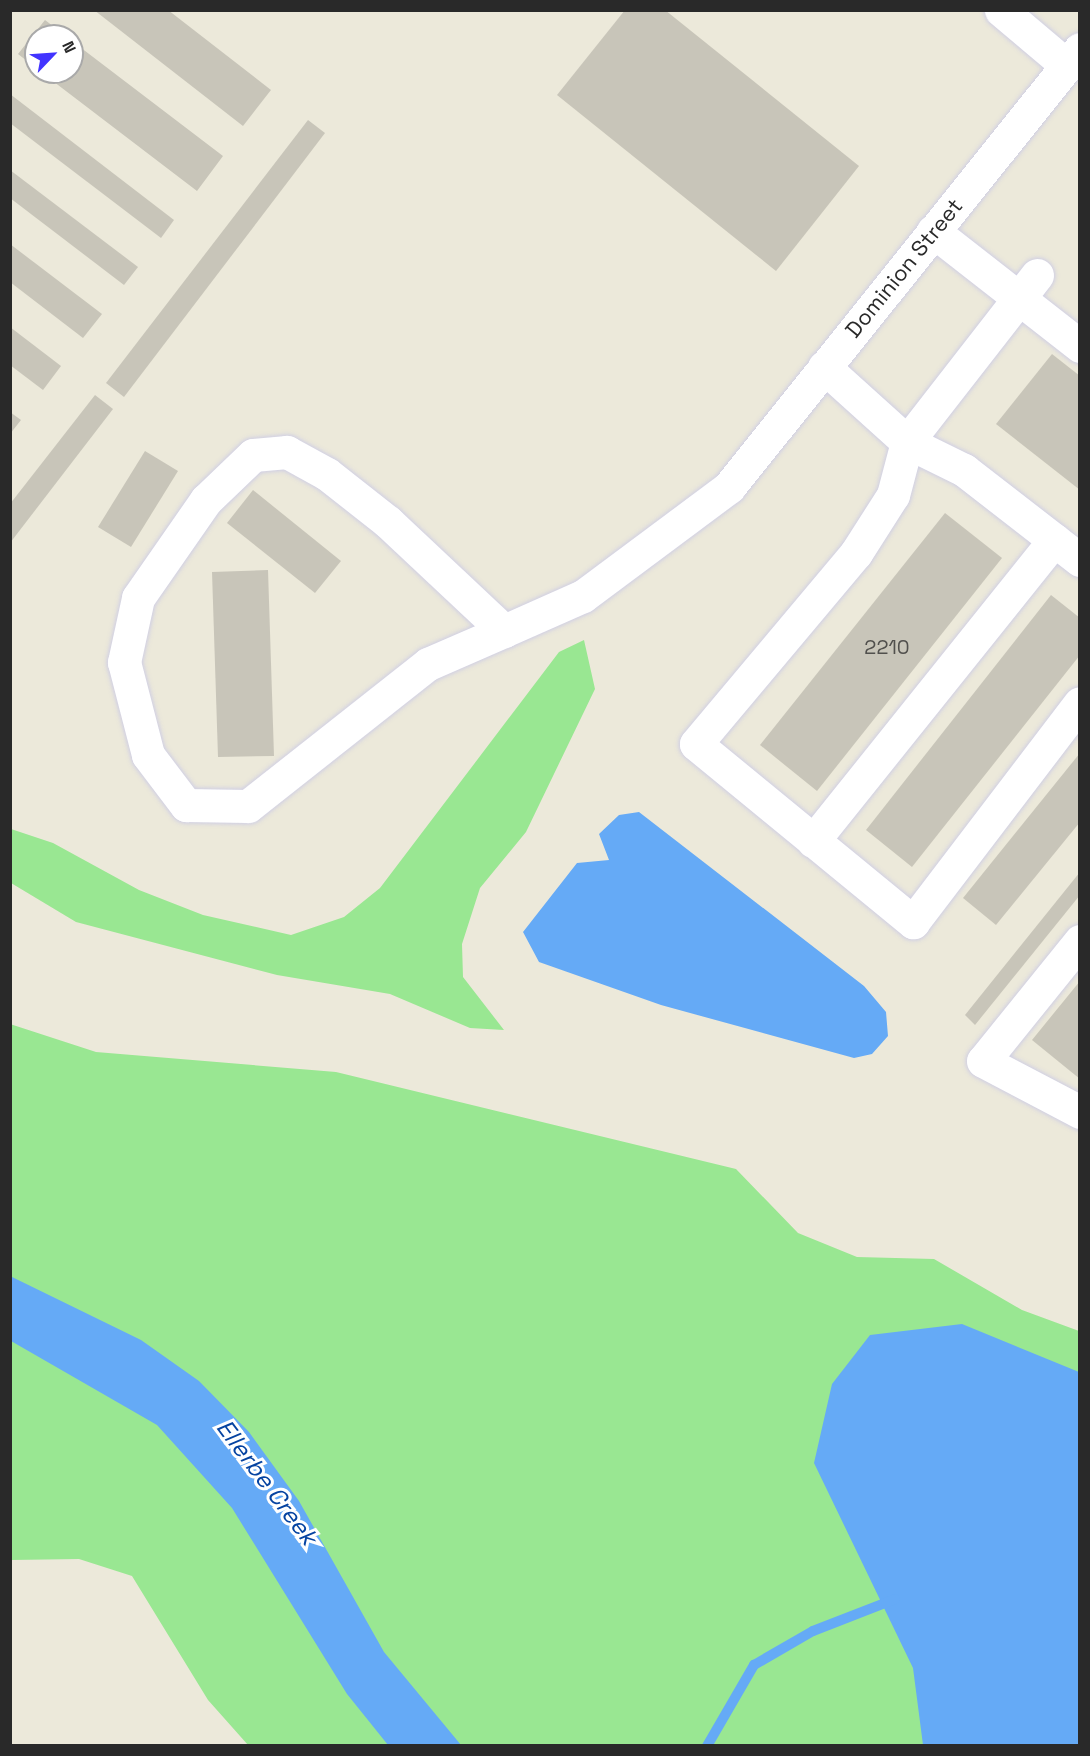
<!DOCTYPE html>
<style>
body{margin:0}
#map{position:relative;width:1090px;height:1756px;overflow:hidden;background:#ece9da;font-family:"Space Grotesk",sans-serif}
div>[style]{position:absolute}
.green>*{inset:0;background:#99e792}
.water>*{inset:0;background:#65aaf6}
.stream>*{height:10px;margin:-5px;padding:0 5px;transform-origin:5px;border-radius:5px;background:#65aaf6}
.building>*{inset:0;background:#c8c5b9}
.roads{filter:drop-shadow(0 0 2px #d0cfe3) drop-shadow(0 0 2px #d0cfe3)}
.minor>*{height:33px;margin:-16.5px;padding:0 16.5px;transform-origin:16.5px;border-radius:16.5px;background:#fff}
span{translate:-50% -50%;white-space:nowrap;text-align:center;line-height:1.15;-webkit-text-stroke:6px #fff;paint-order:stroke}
.number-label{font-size:20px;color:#51504d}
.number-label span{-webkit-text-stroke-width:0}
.street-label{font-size:22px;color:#292929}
.water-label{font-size:24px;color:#0543a1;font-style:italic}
.frame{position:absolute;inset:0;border:12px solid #292929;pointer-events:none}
.north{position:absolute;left:24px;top:24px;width:60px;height:60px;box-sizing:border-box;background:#fff;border:2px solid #a9a9a9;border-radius:50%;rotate:65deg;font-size:16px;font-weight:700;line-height:24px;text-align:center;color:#292929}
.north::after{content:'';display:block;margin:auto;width:21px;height:27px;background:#4234ff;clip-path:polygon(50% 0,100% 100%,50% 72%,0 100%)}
</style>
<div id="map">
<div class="green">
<div style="clip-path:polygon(584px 640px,595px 689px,526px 832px,480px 888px,462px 944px,463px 977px,504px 1030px,470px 1028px,390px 994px,277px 975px,76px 922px,11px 883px,11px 829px,53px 843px,139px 890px,203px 915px,291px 935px,344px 917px,380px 888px,559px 652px)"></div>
<div style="clip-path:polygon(10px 1024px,96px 1052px,336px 1072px,736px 1169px,798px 1233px,857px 1257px,934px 1259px,1022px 1310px,1079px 1331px,1079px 1745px,248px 1745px,208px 1700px,132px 1576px,79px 1559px,11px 1560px)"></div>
</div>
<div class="water">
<div style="clip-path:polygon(639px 812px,864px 986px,886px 1012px,888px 1036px,872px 1054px,854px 1058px,661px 1005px,539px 962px,523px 932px,577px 863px,609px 860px,599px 834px,619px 815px)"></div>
<div style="clip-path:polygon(10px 1276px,141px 1340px,199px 1381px,249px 1432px,299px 1501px,384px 1652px,461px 1745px,388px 1745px,347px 1694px,232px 1508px,157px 1425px,11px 1341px)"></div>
<div style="clip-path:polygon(962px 1324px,1079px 1372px,1079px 1745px,923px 1745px,913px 1668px,814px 1463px,832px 1384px,870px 1335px)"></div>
</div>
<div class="stream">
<div style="left:707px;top:1746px;width:94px;rotate:-59.9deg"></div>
<div style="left:754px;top:1665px;width:68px;rotate:-30deg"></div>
<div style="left:813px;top:1631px;width:88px;rotate:-21.3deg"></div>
</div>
<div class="building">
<div style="clip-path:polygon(94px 10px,168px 10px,271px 90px,243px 126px)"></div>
<div style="clip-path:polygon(625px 10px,665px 10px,859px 166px,776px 271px,557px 95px)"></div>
<div style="clip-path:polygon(45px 20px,66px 36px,36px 36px,36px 68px,18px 54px)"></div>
<div style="clip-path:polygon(72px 41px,223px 156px,197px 191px,41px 72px,72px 72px)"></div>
<div style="clip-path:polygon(10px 94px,174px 220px,161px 238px,10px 123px)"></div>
<div style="clip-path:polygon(308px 120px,325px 133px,124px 397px,106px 383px)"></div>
<div style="clip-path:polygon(10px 170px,138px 267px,124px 285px,10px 198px)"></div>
<div style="clip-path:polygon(10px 244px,102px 314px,83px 338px,10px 282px)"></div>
<div style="clip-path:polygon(10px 327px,61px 366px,43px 390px,10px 365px)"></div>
<div style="clip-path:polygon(1052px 354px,1080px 376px,1080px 490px,996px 424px)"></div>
<div style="clip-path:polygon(95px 395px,113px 409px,10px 543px,10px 504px)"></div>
<div style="clip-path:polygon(10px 412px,21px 420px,10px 434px)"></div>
<div style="clip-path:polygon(145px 451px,178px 471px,131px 547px,98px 527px)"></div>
<div style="clip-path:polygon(253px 490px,341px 561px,315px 593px,227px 523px)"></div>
<div style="clip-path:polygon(945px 513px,1002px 558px,817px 791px,760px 745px)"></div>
<div style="clip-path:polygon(268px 570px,274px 756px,218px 757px,212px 572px)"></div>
<div style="clip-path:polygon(1051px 595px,1080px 618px,1080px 655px,912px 867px,866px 830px)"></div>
<div style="clip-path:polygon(1080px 753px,1080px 822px,996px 925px,963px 898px)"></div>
<div style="clip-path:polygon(1080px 872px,1080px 895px,975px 1025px,965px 1015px)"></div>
<div style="clip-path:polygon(1080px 981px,1080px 1079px,1032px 1040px)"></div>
</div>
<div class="roads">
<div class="minor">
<div style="left:1001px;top:10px;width:85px;rotate:40.2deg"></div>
<div style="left:933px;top:231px;width:187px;rotate:38deg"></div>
<div style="left:1037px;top:275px;width:212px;rotate:127.9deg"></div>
<div style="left:907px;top:442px;width:55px;rotate:104.8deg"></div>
<div style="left:893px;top:495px;width:69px;rotate:122.5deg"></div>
<div style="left:856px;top:553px;width:249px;rotate:130deg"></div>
<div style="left:696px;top:744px;width:281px;rotate:39.4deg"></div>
<div style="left:913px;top:922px;width:275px;rotate:-52.7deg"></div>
<div style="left:824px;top:367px;width:112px;rotate:42.1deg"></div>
<div style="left:907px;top:442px;width:64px;rotate:26.2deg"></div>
<div style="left:964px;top:470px;width:147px;rotate:37.8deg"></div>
<div style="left:504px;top:631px;width:159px;rotate:-136.8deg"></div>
<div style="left:388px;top:522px;width:78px;rotate:-141.8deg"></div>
<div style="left:327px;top:474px;width:46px;rotate:-151.2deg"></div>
<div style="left:287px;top:452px;width:34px;rotate:175deg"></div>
<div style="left:253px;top:455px;width:65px;rotate:136.2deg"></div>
<div style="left:206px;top:500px;width:119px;rotate:124.8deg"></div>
<div style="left:138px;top:598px;width:66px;rotate:102.3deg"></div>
<div style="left:124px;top:662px;width:96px;rotate:75.5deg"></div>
<div style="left:148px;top:755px;width:63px;rotate:52.8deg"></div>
<div style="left:186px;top:805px;width:62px;rotate:0.9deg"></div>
<div style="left:248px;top:806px;width:229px;rotate:-38.3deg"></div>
<div style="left:428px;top:664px;width:83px;rotate:-23.5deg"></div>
<div style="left:504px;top:631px;width:86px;rotate:-23.9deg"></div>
<div style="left:583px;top:596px;width:182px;rotate:-36.7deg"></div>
<div style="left:729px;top:487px;width:561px;rotate:-51.29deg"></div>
<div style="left:813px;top:841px;width:386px;rotate:-51.3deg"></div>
<div style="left:1080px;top:941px;width:154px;rotate:128.9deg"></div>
<div style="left:983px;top:1061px;width:110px;rotate:27.7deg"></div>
</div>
</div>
<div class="number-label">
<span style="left:887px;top:647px">2210</span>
</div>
<div class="street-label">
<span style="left:904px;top:268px;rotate:-51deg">Dominion Street</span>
</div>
<div class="water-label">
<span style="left:267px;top:1482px;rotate:53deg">Ellerbe Creek</span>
</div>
<div class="frame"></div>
<div class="north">N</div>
</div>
